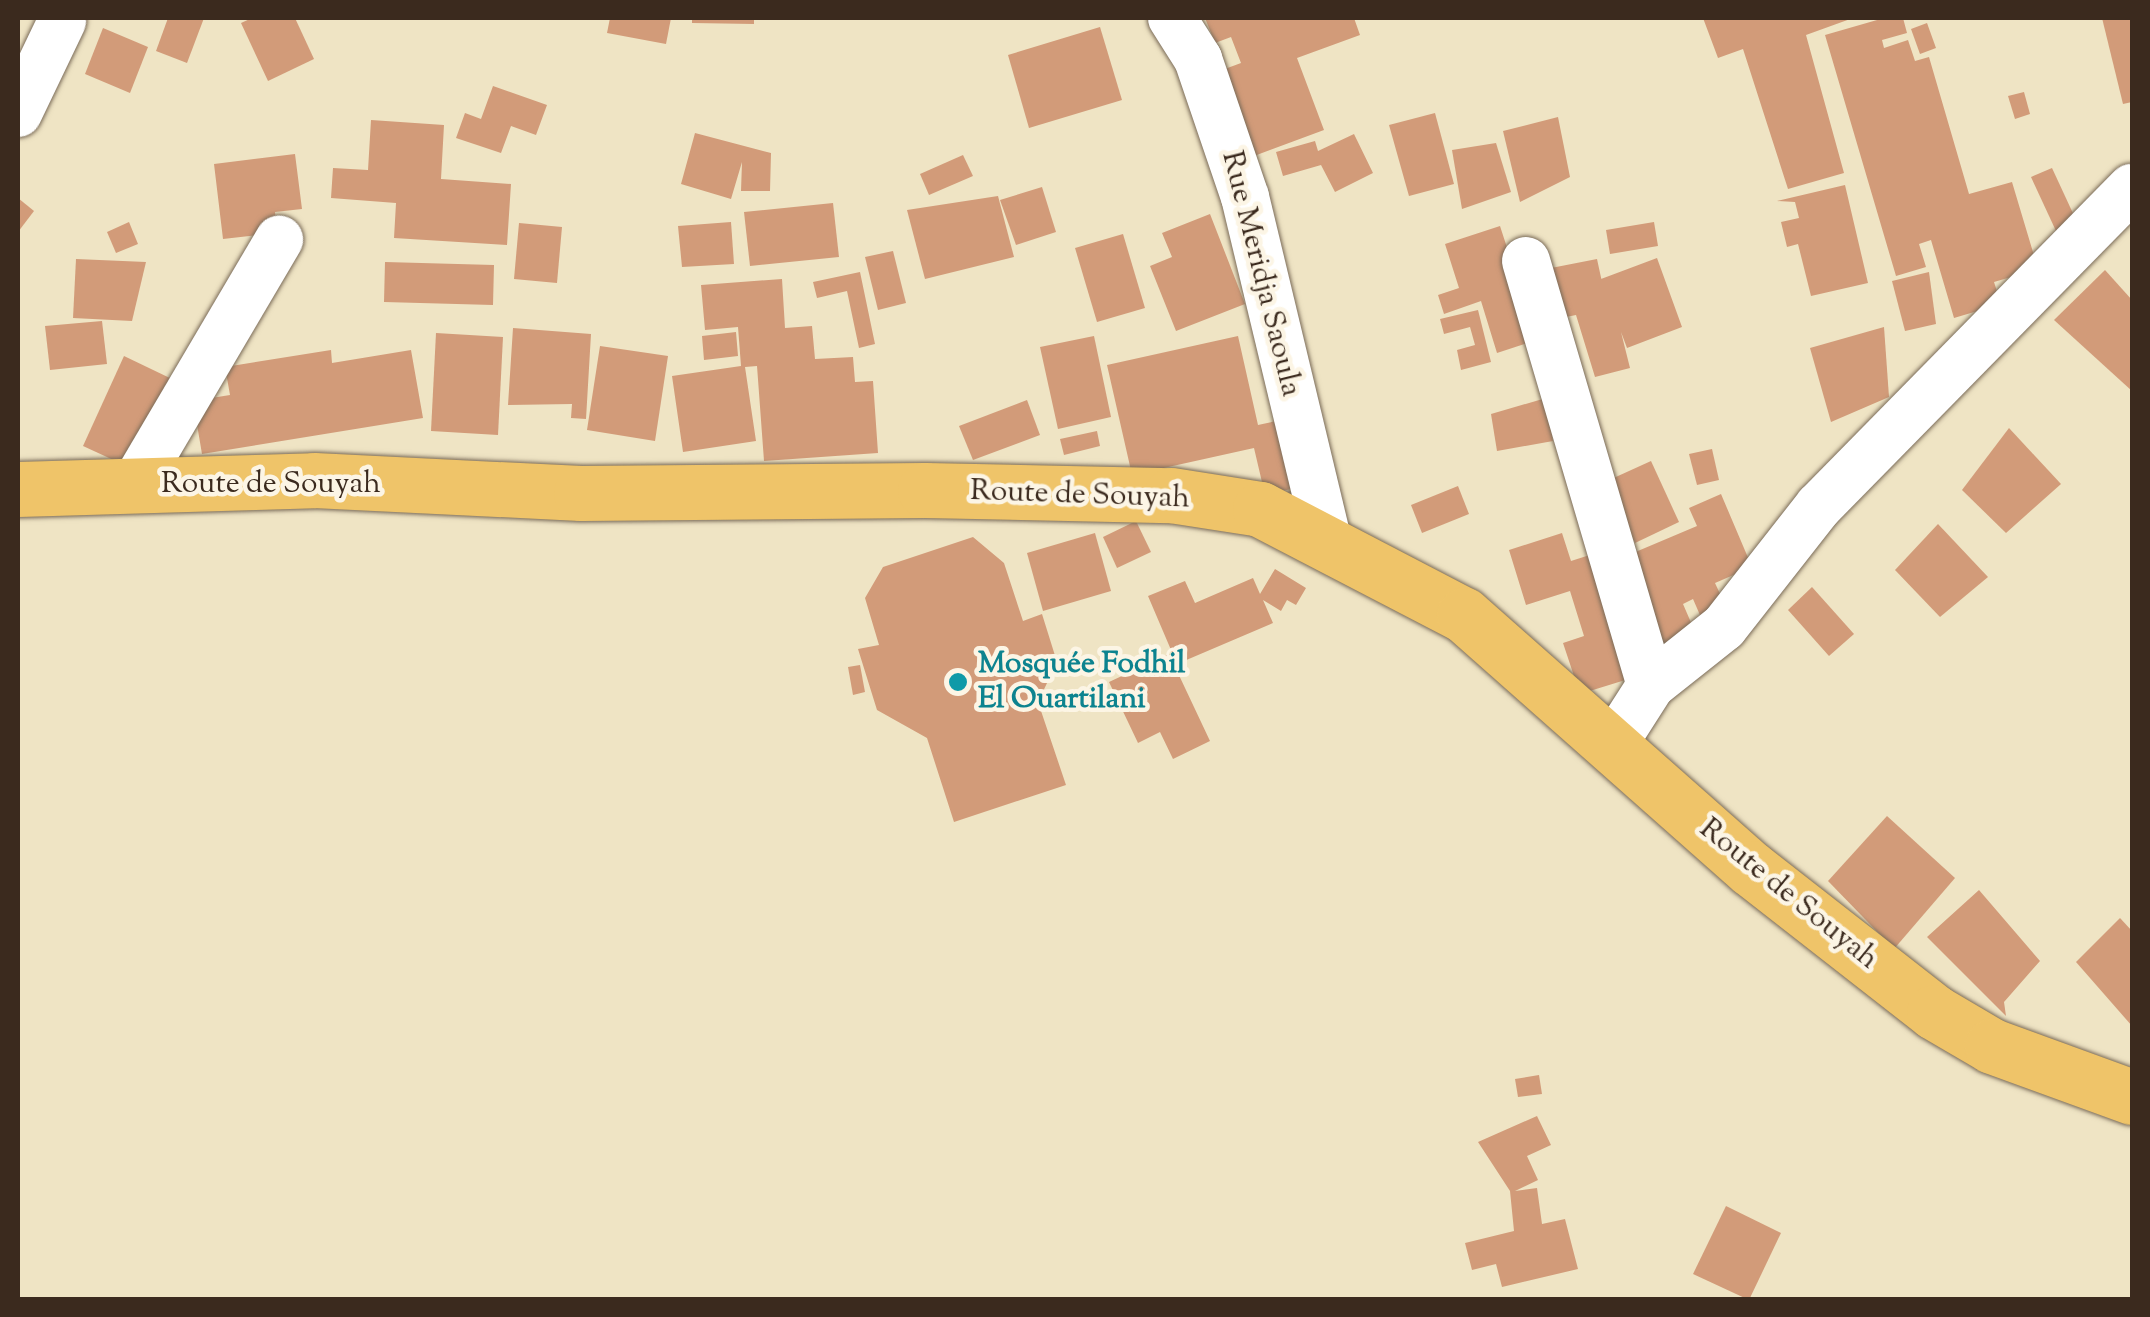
<!DOCTYPE html>
<meta charset="utf-8">
<style>
body{margin:0}
#map{position:relative;width:2150px;height:1317px;overflow:hidden;background:#efe4c4;font-family:"Sorts Mill Goudy",serif}
div>[style]{position:absolute}
.building>*{inset:0;background:#d29b79}
.roads{filter:drop-shadow(0 0 2px #7a6b58) drop-shadow(0 0 2px #7a6b58)}
.minor>*{height:48px;margin:-24px;padding:0 24px;transform-origin:24px;border-radius:24px;background:#fff}
.major>*{height:55px;margin:-27.5px;padding:0 27.5px;transform-origin:27.5px;border-radius:27.5px;background:#efc469}
.dots>*{width:28px;height:28px;translate:-50% -50%;box-sizing:border-box;border:5px solid #fcf5e5;border-radius:50%}
span{translate:-50% -50%;white-space:nowrap;text-align:center;line-height:1.15;-webkit-text-stroke:9px #fcf5e5;paint-order:stroke}
.street-label{font-size:30px;color:#3b2a1e}
.culture-label{font-size:30px;color:#0d838f;font-weight:700}
.left{translate:0 -50%;text-align:left}
.frame{position:absolute;inset:0;border:20px solid #3b2a1e;pointer-events:none}
</style>
<div id="map">
<div class="building">
<div style="clip-path:polygon(168px 18px,204px 18px,187px 63px,156px 51px)"></div>
<div style="clip-path:polygon(252px 18px,295px 18px,314px 59px,268px 81px,241px 23px)"></div>
<div style="clip-path:polygon(610px 18px,671px 18px,666px 44px,607px 33px)"></div>
<div style="clip-path:polygon(692px 18px,754px 18px,754px 24px,692px 23px)"></div>
<div style="clip-path:polygon(1205px 18px,1354px 18px,1360px 35px,1297px 58px,1324px 130px,1246px 159px,1214px 73px,1241px 63px,1231px 37px,1215px 43px)"></div>
<div style="clip-path:polygon(1703px 18px,1853px 18px,1806px 35px,1844px 173px,1788px 189px,1743px 49px,1718px 58px)"></div>
<div style="clip-path:polygon(1884px 18px,1903px 18px,1907px 33px,1882px 40px,1884px 48px,1908px 40px,1915px 61px,1929px 57px,1969px 194px,2012px 182px,2038px 269px,1994px 282px,2001px 304px,1954px 318px,1931px 240px,1919px 244px,1926px 267px,1896px 276px,1825px 35px)"></div>
<div style="clip-path:polygon(2102px 18px,2132px 18px,2132px 102px,2123px 104px)"></div>
<div style="clip-path:polygon(1927px 23px,1936px 48px,1920px 54px,1911px 29px)"></div>
<div style="clip-path:polygon(1100px 27px,1122px 100px,1029px 128px,1008px 55px)"></div>
<div style="clip-path:polygon(103px 28px,148px 47px,130px 93px,85px 74px)"></div>
<div style="clip-path:polygon(493px 86px,547px 105px,536px 135px,511px 126px,501px 153px,456px 138px,465px 113px,481px 119px)"></div>
<div style="clip-path:polygon(2024px 92px,2030px 114px,2015px 119px,2008px 96px)"></div>
<div style="clip-path:polygon(1435px 113px,1454px 184px,1409px 196px,1389px 125px)"></div>
<div style="clip-path:polygon(1558px 117px,1570px 177px,1520px 202px,1503px 131px)"></div>
<div style="clip-path:polygon(371px 120px,444px 125px,441px 179px,511px 184px,507px 245px,394px 238px,396px 203px,331px 198px,333px 168px,368px 170px)"></div>
<div style="clip-path:polygon(695px 133px,771px 153px,770px 191px,741px 191px,742px 162px,731px 199px,681px 184px)"></div>
<div style="clip-path:polygon(1354px 134px,1373px 173px,1335px 192px,1321px 165px,1283px 176px,1276px 152px,1315px 141px,1318px 151px)"></div>
<div style="clip-path:polygon(1496px 143px,1511px 192px,1462px 209px,1452px 150px)"></div>
<div style="clip-path:polygon(295px 154px,302px 209px,275px 212px,277px 233px,223px 239px,214px 164px)"></div>
<div style="clip-path:polygon(963px 155px,973px 176px,929px 195px,920px 174px)"></div>
<div style="clip-path:polygon(2052px 168px,2077px 222px,2056px 231px,2031px 177px)"></div>
<div style="clip-path:polygon(1845px 185px,1868px 283px,1811px 296px,1798px 244px,1787px 247px,1781px 222px,1799px 218px,1795px 202px,1777px 201px)"></div>
<div style="clip-path:polygon(1042px 187px,1056px 232px,1016px 245px,1000px 200px)"></div>
<div style="clip-path:polygon(998px 196px,1014px 257px,925px 279px,907px 210px)"></div>
<div style="clip-path:polygon(18px 198px,34px 211px,18px 232px)"></div>
<div style="clip-path:polygon(833px 203px,839px 257px,750px 266px,744px 212px)"></div>
<div style="clip-path:polygon(1210px 214px,1245px 304px,1176px 331px,1150px 266px,1172px 257px,1162px 233px)"></div>
<div style="clip-path:polygon(129px 222px,138px 244px,116px 253px,107px 232px)"></div>
<div style="clip-path:polygon(731px 222px,734px 264px,682px 267px,678px 226px)"></div>
<div style="clip-path:polygon(1654px 222px,1658px 246px,1610px 254px,1606px 230px)"></div>
<div style="clip-path:polygon(519px 223px,562px 227px,557px 283px,514px 279px)"></div>
<div style="clip-path:polygon(1500px 226px,1537px 340px,1497px 353px,1481px 301px,1444px 314px,1438px 295px,1459px 288px,1445px 244px)"></div>
<div style="clip-path:polygon(1123px 234px,1145px 308px,1097px 322px,1075px 248px)"></div>
<div style="clip-path:polygon(893px 251px,906px 303px,878px 310px,865px 257px)"></div>
<div style="clip-path:polygon(1657px 258px,1682px 327px,1627px 348px,1621px 332px,1630px 368px,1595px 377px,1576px 315px,1556px 319px,1546px 269px,1597px 259px,1605px 296px,1601px 279px)"></div>
<div style="clip-path:polygon(76px 259px,146px 262px,132px 321px,73px 318px)"></div>
<div style="clip-path:polygon(385px 262px,494px 265px,493px 305px,384px 302px)"></div>
<div style="clip-path:polygon(2105px 270px,2132px 300px,2132px 391px,2054px 320px)"></div>
<div style="clip-path:polygon(860px 272px,875px 344px,859px 348px,847px 291px,817px 298px,813px 282px)"></div>
<div style="clip-path:polygon(1929px 272px,1936px 324px,1905px 331px,1892px 281px)"></div>
<div style="clip-path:polygon(782px 279px,785px 328px,812px 326px,815px 359px,853px 357px,855px 382px,873px 381px,878px 453px,764px 461px,757px 366px,745px 367px,756px 441px,683px 452px,672px 376px,741px 366px,738px 327px,705px 330px,701px 285px)"></div>
<div style="clip-path:polygon(1478px 310px,1491px 362px,1461px 370px,1457px 350px,1475px 345px,1470px 327px,1444px 334px,1440px 319px)"></div>
<div style="clip-path:polygon(102px 321px,107px 364px,50px 370px,45px 326px)"></div>
<div style="clip-path:polygon(1884px 327px,1889px 397px,1831px 422px,1810px 348px)"></div>
<div style="clip-path:polygon(513px 328px,591px 334px,586px 419px,571px 418px,572px 404px,508px 405px)"></div>
<div style="clip-path:polygon(736px 332px,738px 356px,704px 360px,702px 336px)"></div>
<div style="clip-path:polygon(436px 333px,503px 337px,498px 435px,431px 431px)"></div>
<div style="clip-path:polygon(1094px 336px,1111px 417px,1058px 429px,1040px 347px)"></div>
<div style="clip-path:polygon(1238px 336px,1258px 425px,1276px 421px,1291px 489px,1265px 495px,1254px 448px,1132px 475px,1107px 365px)"></div>
<div style="clip-path:polygon(600px 346px,668px 356px,655px 441px,587px 430px)"></div>
<div style="clip-path:polygon(331px 350px,332px 363px,411px 350px,423px 418px,202px 454px,193px 401px,230px 395px,225px 367px)"></div>
<div style="clip-path:polygon(124px 356px,174px 380px,133px 469px,83px 446px)"></div>
<div style="clip-path:polygon(1546px 398px,1553px 441px,1497px 451px,1491px 414px)"></div>
<div style="clip-path:polygon(1027px 400px,1040px 435px,973px 460px,959px 426px)"></div>
<div style="clip-path:polygon(2009px 428px,2061px 484px,2006px 533px,1962px 490px)"></div>
<div style="clip-path:polygon(1097px 431px,1100px 446px,1064px 455px,1060px 439px)"></div>
<div style="clip-path:polygon(1712px 449px,1719px 480px,1697px 485px,1689px 454px)"></div>
<div style="clip-path:polygon(1651px 461px,1679px 522px,1635px 543px,1607px 481px)"></div>
<div style="clip-path:polygon(1458px 486px,1469px 514px,1422px 533px,1411px 505px)"></div>
<div style="clip-path:polygon(1721px 494px,1752px 567px,1715px 583px,1728px 611px,1703px 622px,1693px 599px,1683px 604px,1699px 641px,1663px 657px,1626px 556px,1697px 526px,1689px 508px)"></div>
<div style="clip-path:polygon(1136px 521px,1151px 552px,1117px 568px,1103px 537px)"></div>
<div style="clip-path:polygon(1938px 524px,1988px 577px,1940px 617px,1895px 570px)"></div>
<div style="clip-path:polygon(1095px 533px,1111px 591px,1043px 611px,1027px 553px)"></div>
<div style="clip-path:polygon(1562px 533px,1571px 561px,1596px 553px,1635px 677px,1580px 694px,1563px 643px,1584px 636px,1570px 591px,1526px 605px,1509px 550px)"></div>
<div style="clip-path:polygon(973px 537px,1004px 563px,1023px 621px,1042px 614px,1057px 662px,1038px 702px,1066px 785px,954px 822px,927px 738px,877px 710px,858px 649px,879px 645px,865px 598px,883px 567px)"></div>
<div style="clip-path:polygon(1275px 569px,1306px 588px,1296px 605px,1287px 600px,1281px 611px,1263px 600px,1273px 623px,1177px 664px,1148px 596px,1185px 581px,1195px 603px,1253px 578px,1260px 594px)"></div>
<div style="clip-path:polygon(1812px 587px,1854px 634px,1829px 656px,1788px 610px)"></div>
<div style="clip-path:polygon(1169px 654px,1210px 741px,1173px 759px,1160px 732px,1138px 743px,1109px 682px)"></div>
<div style="clip-path:polygon(860px 665px,865px 692px,853px 695px,848px 667px)"></div>
<div style="clip-path:polygon(1887px 816px,1955px 878px,1894px 949px,1828px 881px)"></div>
<div style="clip-path:polygon(1979px 890px,2040px 961px,2004px 1002px,2006px 1016px,1927px 937px)"></div>
<div style="clip-path:polygon(2120px 918px,2132px 931px,2132px 1026px,2076px 962px)"></div>
<div style="clip-path:polygon(1539px 1075px,1542px 1094px,1518px 1097px,1515px 1079px)"></div>
<div style="clip-path:polygon(1537px 1116px,1551px 1145px,1527px 1156px,1538px 1180px,1515px 1191px,1537px 1188px,1542px 1224px,1565px 1219px,1578px 1269px,1502px 1287px,1496px 1264px,1472px 1270px,1465px 1243px,1514px 1231px,1510px 1191px,1478px 1142px)"></div>
<div style="clip-path:polygon(1726px 1206px,1781px 1233px,1749px 1300px,1693px 1274px)"></div>
</div>
<div class="roads">
<div class="minor">
<div style="left:1172px;top:18px;width:49px;rotate:57.6deg"></div>
<div style="left:1198px;top:59px;width:146px;rotate:71.2deg"></div>
<div style="left:1245px;top:197px;width:351px;rotate:76.5deg"></div>
<div style="left:18px;top:113px;width:102px;rotate:-64.4deg"></div>
<div style="left:1526px;top:261px;width:442px;rotate:73.6deg"></div>
<div style="left:134px;top:486px;width:286px;rotate:-59.5deg"></div>
<div style="left:1612px;top:746px;width:72px;rotate:-57.4deg"></div>
<div style="left:1651px;top:685px;width:93px;rotate:-38.5deg"></div>
<div style="left:1724px;top:627px;width:154px;rotate:-51.9deg"></div>
<div style="left:1819px;top:506px;width:446px;rotate:-45.5deg"></div>
</div>
<div class="major">
<div style="left:18px;top:489px;width:296px;rotate:-1.7deg"></div>
<div style="left:314px;top:480px;width:267px;rotate:2.8deg"></div>
<div style="left:581px;top:493px;width:344px;rotate:-0.5deg"></div>
<div style="left:925px;top:490px;width:246px;rotate:1.2deg"></div>
<div style="left:1171px;top:495px;width:90px;rotate:8.9deg"></div>
<div style="left:1260px;top:509px;width:230px;rotate:27.5deg"></div>
<div style="left:1464px;top:615px;width:382px;rotate:41.5deg"></div>
<div style="left:1750px;top:868px;width:234px;rotate:38deg"></div>
<div style="left:1934px;top:1012px;width:67px;rotate:30.4deg"></div>
<div style="left:1992px;top:1046px;width:149px;rotate:20deg"></div>
</div>
</div>
<div class="dots">
<div style="left:958px;top:682px;background:#0f9aa8"></div>
</div>
<div class="street-label">
<span style="left:1260px;top:274px;rotate:76deg">Rue Meridja Saoula</span>
<span style="left:271px;top:485px">Route de Souyah</span>
<span style="left:1080px;top:496px;rotate:2deg">Route de Souyah</span>
<span style="left:1788px;top:895px;rotate:39deg">Route de Souyah</span>
</div>
<div class="culture-label">
<span class="left" style="left:978px;top:682px">Mosquée Fodhil<br>El Ouartilani</span>
</div>
<div class="frame"></div>
</div>
